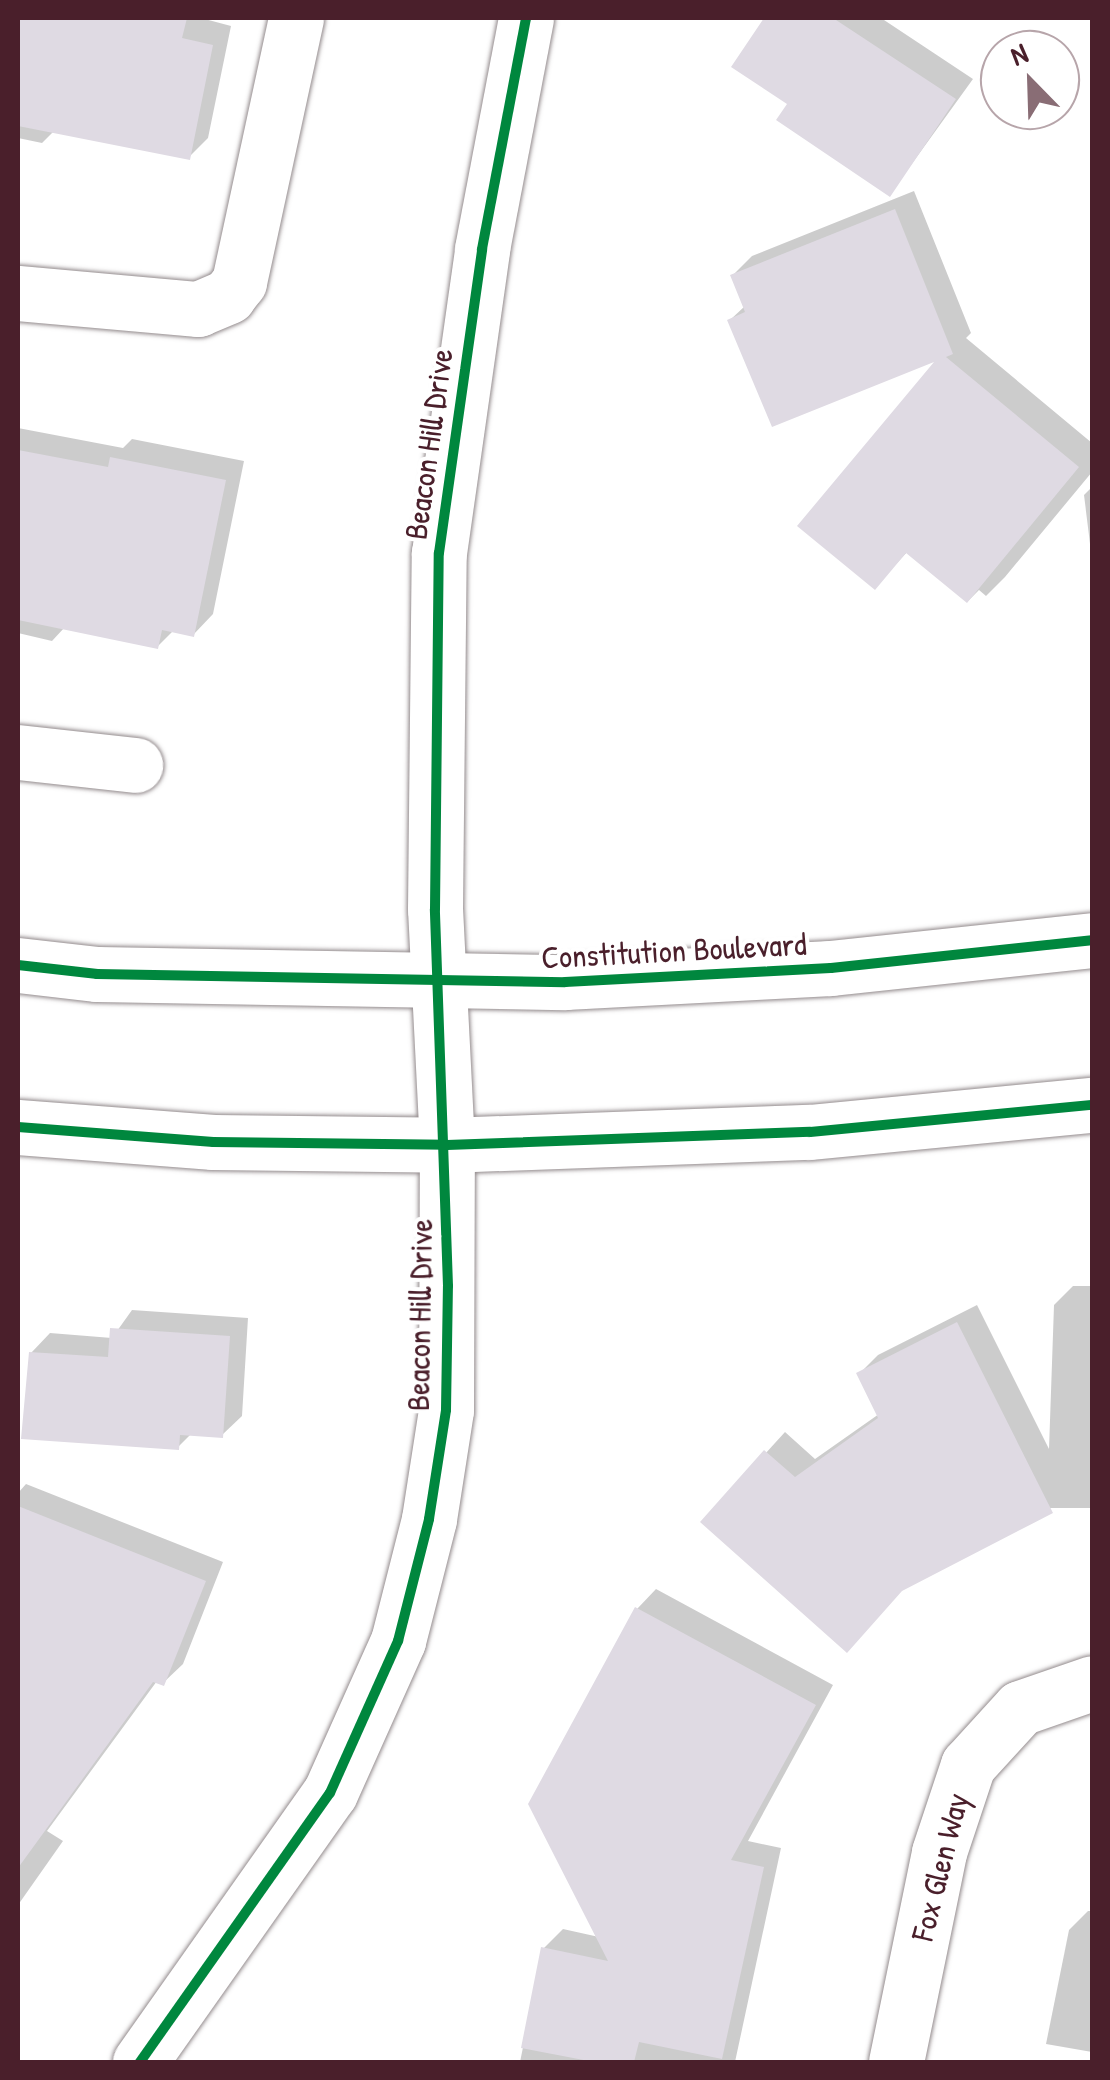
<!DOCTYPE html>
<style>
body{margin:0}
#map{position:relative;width:1110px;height:2080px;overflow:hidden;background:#fff;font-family:"Patrick Hand",sans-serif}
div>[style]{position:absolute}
.shadow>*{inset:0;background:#0003}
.building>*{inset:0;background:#dfdae3}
.roads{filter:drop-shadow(0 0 2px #948c8e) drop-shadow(0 0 2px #948c8e)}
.minor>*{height:55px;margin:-27.5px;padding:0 27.5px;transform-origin:27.5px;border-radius:27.5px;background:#fff}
.tertiary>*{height:55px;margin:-27.5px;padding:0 27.5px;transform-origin:27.5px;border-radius:27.5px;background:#fff}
.secondary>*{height:55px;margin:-27.5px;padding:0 27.5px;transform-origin:27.5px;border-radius:27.5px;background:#fff}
.cycleway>*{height:10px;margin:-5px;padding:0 5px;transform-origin:5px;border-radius:5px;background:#00873e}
span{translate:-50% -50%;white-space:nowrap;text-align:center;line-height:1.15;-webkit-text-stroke:8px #fff;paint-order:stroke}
.street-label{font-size:32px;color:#4a1f2b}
.frame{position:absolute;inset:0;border:20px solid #4a1f2b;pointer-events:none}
.north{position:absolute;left:980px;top:30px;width:100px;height:100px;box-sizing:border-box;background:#fff;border:2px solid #b7a5aa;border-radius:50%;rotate:337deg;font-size:28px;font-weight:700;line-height:40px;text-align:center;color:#4a1f2b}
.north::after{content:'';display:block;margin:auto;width:35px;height:45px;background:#896d75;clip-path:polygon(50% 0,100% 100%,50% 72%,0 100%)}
</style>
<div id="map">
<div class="shadow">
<div style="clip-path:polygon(18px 18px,201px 18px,231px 26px,208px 138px,189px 157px,54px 131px,42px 143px,18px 138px)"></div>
<div style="clip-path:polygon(767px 18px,881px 18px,973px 79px,890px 194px,790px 103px,735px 66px)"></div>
<div style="clip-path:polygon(914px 191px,971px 333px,966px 338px,1092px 443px,1092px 472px,1005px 577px,986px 596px,979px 590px,968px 601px,908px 551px,875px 587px,942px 356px,730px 320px,745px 306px,733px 275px,752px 256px)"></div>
<div style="clip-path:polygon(18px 428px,123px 448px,132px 439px,244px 461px,213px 614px,194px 634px,174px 630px,157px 647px,65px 627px,52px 641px,18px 633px)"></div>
<div style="clip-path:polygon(1092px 487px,1092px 560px,1084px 495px)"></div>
<div style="clip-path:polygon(1073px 1286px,1092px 1286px,1092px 1508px,1051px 1508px,905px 1586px,703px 1522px,785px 1432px,815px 1459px,879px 1414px,859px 1374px,878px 1355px,977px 1305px,1049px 1449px,1054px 1305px)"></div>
<div style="clip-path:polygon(132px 1310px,248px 1318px,242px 1416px,222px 1435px,191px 1434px,178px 1447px,31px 1353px,50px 1333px,112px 1338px)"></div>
<div style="clip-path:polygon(26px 1484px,223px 1562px,183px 1664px,163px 1683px,157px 1681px,47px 1831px,63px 1841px,18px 1905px,18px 1493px)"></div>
<div style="clip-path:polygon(656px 1589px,833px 1685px,748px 1841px,781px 1848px,735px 2062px,520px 2062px,543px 1949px,563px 1929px,599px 1937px,637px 1609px)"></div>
<div style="clip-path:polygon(1088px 1911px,1092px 1911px,1092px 2052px,1046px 2044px,1069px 1930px)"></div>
</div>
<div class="building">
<div style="clip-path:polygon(18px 18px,187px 18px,182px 38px,213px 45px,190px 160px,18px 126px)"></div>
<div style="clip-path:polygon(764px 18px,833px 18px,956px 99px,890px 197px,776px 120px,787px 104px,731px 67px)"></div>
<div style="clip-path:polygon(895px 209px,953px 354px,946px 357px,1079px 467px,967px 603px,906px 553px,875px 590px,797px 526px,934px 362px,772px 427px,727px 320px,745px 312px,730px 275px)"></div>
<div style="clip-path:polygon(18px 450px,108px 467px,110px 457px,226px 480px,194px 637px,162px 630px,158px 649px,18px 620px)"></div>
<div style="clip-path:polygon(957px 1322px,1053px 1513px,902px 1591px,847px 1653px,700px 1522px,764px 1450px,795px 1477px,878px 1418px,856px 1373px)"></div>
<div style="clip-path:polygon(110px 1328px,230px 1336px,223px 1438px,180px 1435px,179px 1450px,21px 1439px,29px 1352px,108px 1357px)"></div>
<div style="clip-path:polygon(18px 1506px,206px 1581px,164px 1686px,153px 1682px,18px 1868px)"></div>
<div style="clip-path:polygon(635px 1607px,816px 1705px,731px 1860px,764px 1867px,722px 2059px,639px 2042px,634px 2062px,594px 2062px,521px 2048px,541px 1947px,608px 1961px,528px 1804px)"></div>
</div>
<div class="roads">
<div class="minor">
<div style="left:18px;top:293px;width:181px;rotate:5.1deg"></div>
<div style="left:198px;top:309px;width:33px;rotate:-23deg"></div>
<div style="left:228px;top:296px;width:18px;rotate:-52deg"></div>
<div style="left:239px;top:282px;width:270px;rotate:-77.8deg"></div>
<div style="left:18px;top:752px;width:118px;rotate:6.3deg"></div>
<div style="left:140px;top:2062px;width:329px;rotate:-54.8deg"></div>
<div style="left:330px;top:1793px;width:167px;rotate:-65.9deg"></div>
<div style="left:398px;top:1641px;width:126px;rotate:-75.7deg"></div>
<div style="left:429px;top:1519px;width:110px;rotate:-81.1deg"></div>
<div style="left:446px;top:1410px;width:265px;rotate:-89.8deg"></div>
<div style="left:896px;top:2062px;width:214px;rotate:-78.4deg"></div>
<div style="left:939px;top:1852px;width:92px;rotate:-71.6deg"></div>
<div style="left:968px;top:1765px;width:77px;rotate:-47.6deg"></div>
<div style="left:1020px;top:1708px;width:76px;rotate:-19.1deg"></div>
</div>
<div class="tertiary">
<div style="left:447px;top:1145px;width:236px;rotate:-92.9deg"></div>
<div style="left:435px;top:909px;width:356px;rotate:-89.4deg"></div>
<div style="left:439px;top:553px;width:307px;rotate:-81.9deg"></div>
<div style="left:482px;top:249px;width:235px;rotate:-79.2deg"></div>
</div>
<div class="secondary">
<div style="left:18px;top:965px;width:80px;rotate:6.5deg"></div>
<div style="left:97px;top:974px;width:468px;rotate:1deg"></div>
<div style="left:565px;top:982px;width:266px;rotate:-3deg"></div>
<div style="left:831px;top:968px;width:262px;rotate:-6.1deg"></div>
<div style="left:18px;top:1127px;width:196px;rotate:4.4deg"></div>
<div style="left:213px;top:1142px;width:234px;rotate:0.7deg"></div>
<div style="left:447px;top:1145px;width:363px;rotate:-2.1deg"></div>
<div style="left:810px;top:1132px;width:283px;rotate:-5.5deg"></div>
</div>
</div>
<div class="cycleway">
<div style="left:18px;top:965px;width:80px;rotate:6.5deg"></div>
<div style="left:97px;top:974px;width:468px;rotate:1deg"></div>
<div style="left:565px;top:982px;width:266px;rotate:-3deg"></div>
<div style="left:831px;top:968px;width:262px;rotate:-6.1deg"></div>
<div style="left:18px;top:1127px;width:196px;rotate:4.4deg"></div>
<div style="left:213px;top:1142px;width:234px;rotate:0.7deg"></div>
<div style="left:447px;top:1145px;width:363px;rotate:-2.1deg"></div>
<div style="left:810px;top:1132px;width:283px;rotate:-5.5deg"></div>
<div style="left:140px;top:2062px;width:329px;rotate:-54.8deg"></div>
<div style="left:330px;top:1793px;width:167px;rotate:-65.9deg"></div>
<div style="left:398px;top:1641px;width:126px;rotate:-75.7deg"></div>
<div style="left:429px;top:1519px;width:110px;rotate:-81.1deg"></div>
<div style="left:446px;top:1410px;width:124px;rotate:-89.1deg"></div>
<div style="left:448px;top:1286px;width:377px;rotate:-92deg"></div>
<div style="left:435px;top:909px;width:356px;rotate:-89.4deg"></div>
<div style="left:439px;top:553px;width:307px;rotate:-81.9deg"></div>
<div style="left:482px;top:249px;width:235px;rotate:-79.2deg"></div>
</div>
<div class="street-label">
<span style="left:429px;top:444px;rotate:-82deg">Beacon Hill Drive</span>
<span style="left:674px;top:951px;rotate:-3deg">Constitution Boulevard</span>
<span style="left:420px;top:1315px;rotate:-89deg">Beacon Hill Drive</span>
<span style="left:940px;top:1867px;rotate:-76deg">Fox Glen Way</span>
</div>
<div class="frame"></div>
<div class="north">N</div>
</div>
